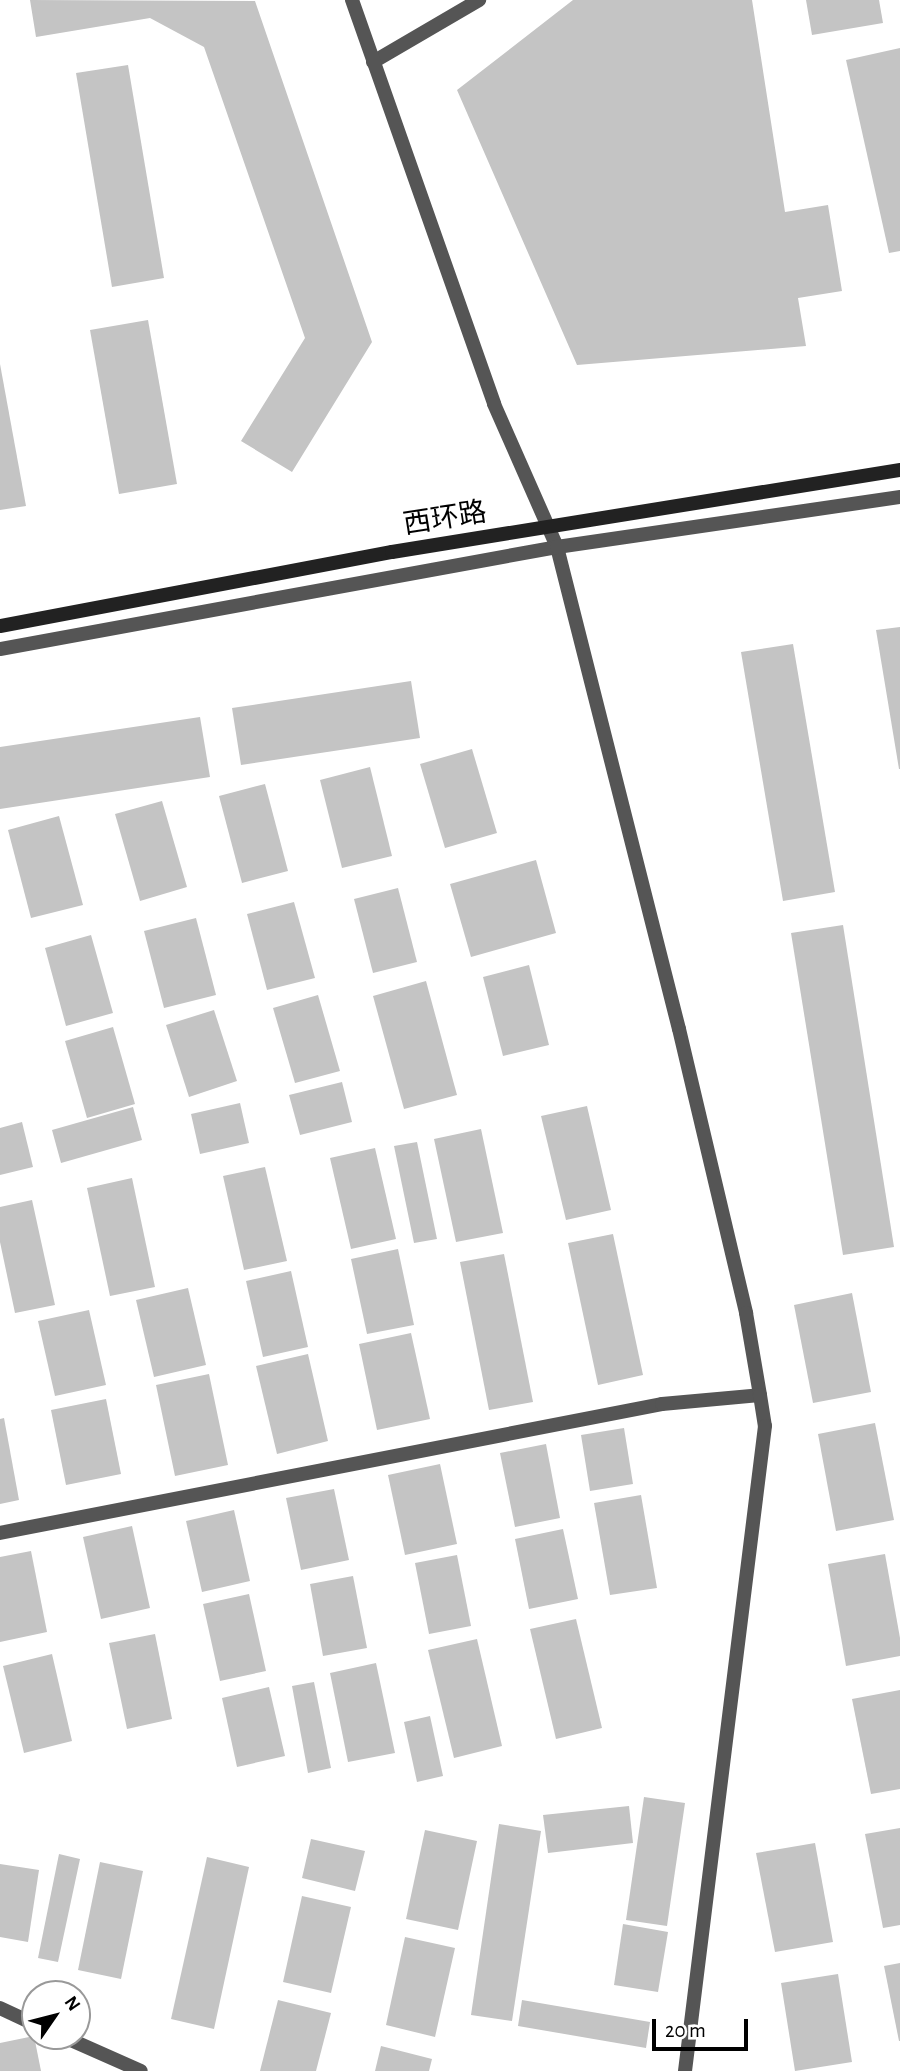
<!DOCTYPE html>
<meta charset="utf-8">
<style>
body{margin:0}
#map{position:relative;width:900px;height:2071px;overflow:hidden;background:#fff;font-family:"Alegreya Sans","Noto Sans SC",sans-serif}
div>[style]{position:absolute}
.building>*{inset:0;background:#c4c4c4}
.service>*{height:14px;margin:-7px;padding:0 7px;transform-origin:7px;border-radius:7px;background:#555}
.minor>*{height:14px;margin:-7px;padding:0 7px;transform-origin:7px;border-radius:7px;background:#555}
.tertiary>*{height:14px;margin:-7px;padding:0 7px;transform-origin:7px;border-radius:7px;background:#555}
.secondary>*{height:14px;margin:-7px;padding:0 7px;transform-origin:7px;border-radius:7px;background:#222}
span{translate:-50% -50%;white-space:nowrap;text-align:center;line-height:1.15;-webkit-text-stroke:5px #fff;paint-order:stroke}
.street-label{font-size:28px;color:#000}
.north{position:absolute;left:21px;top:1980px;width:70px;height:70px;box-sizing:border-box;background:#fff;border:2px solid #999;border-radius:50%;rotate:55deg;font-size:19px;font-weight:700;line-height:28px;text-align:center;color:#000}
.north::after{content:'';display:block;margin:auto;width:24px;height:32px;background:#000;clip-path:polygon(50% 0,100% 100%,50% 72%,0 100%)}
.scale{position:absolute;left:652px;top:2019px;width:96px;height:32px;box-sizing:border-box;border:4px solid #000;border-top:0;padding-left:9px;font-size:21px;line-height:24px;white-space:nowrap;color:#000;-webkit-text-stroke:5px #fff;paint-order:stroke}
</style>
<div id="map">
<div class="building">
<div style="clip-path:polygon(30px 0,255px 1px,372px 342px,292px 472px,241px 441px,305px 338px,204px 47px,150px 18px,36px 37px)"></div>
<div style="clip-path:polygon(573px 0,752px 0,785px 212px,828px 205px,842px 291px,798px 298px,806px 346px,577px 365px,457px 90px)"></div>
<div style="clip-path:polygon(806px 0,879px 0,883px 23px,812px 35px)"></div>
<div style="clip-path:polygon(900px 48px,900px 251px,889px 253px,846px 60px)"></div>
<div style="clip-path:polygon(128px 65px,164px 278px,112px 287px,76px 73px)"></div>
<div style="clip-path:polygon(148px 320px,177px 484px,119px 494px,90px 330px)"></div>
<div style="clip-path:polygon(0 364px,26px 506px,0 510px)"></div>
<div style="clip-path:polygon(900px 627px,900px 769px,899px 769px,876px 630px)"></div>
<div style="clip-path:polygon(793px 644px,835px 892px,783px 901px,741px 652px)"></div>
<div style="clip-path:polygon(411px 681px,420px 738px,241px 765px,232px 708px)"></div>
<div style="clip-path:polygon(200px 717px,210px 777px,0 809px,0 747px)"></div>
<div style="clip-path:polygon(472px 749px,497px 833px,445px 848px,420px 764px)"></div>
<div style="clip-path:polygon(370px 767px,392px 856px,342px 868px,320px 780px)"></div>
<div style="clip-path:polygon(265px 784px,288px 871px,242px 883px,219px 796px)"></div>
<div style="clip-path:polygon(162px 801px,187px 887px,140px 901px,115px 814px)"></div>
<div style="clip-path:polygon(59px 816px,83px 905px,31px 918px,8px 830px)"></div>
<div style="clip-path:polygon(536px 860px,556px 933px,471px 957px,450px 884px)"></div>
<div style="clip-path:polygon(398px 888px,417px 962px,373px 973px,354px 899px)"></div>
<div style="clip-path:polygon(294px 902px,315px 978px,267px 990px,247px 914px)"></div>
<div style="clip-path:polygon(196px 918px,216px 995px,164px 1008px,144px 931px)"></div>
<div style="clip-path:polygon(843px 925px,894px 1247px,843px 1255px,791px 933px)"></div>
<div style="clip-path:polygon(91px 935px,113px 1013px,66px 1026px,45px 948px)"></div>
<div style="clip-path:polygon(529px 965px,549px 1045px,503px 1056px,483px 977px)"></div>
<div style="clip-path:polygon(426px 981px,457px 1095px,404px 1109px,373px 996px)"></div>
<div style="clip-path:polygon(318px 995px,340px 1071px,295px 1083px,273px 1008px)"></div>
<div style="clip-path:polygon(214px 1010px,237px 1081px,189px 1097px,166px 1025px)"></div>
<div style="clip-path:polygon(113px 1027px,135px 1104px,87px 1118px,65px 1041px)"></div>
<div style="clip-path:polygon(342px 1082px,352px 1122px,300px 1135px,289px 1095px)"></div>
<div style="clip-path:polygon(240px 1103px,249px 1143px,200px 1154px,191px 1114px)"></div>
<div style="clip-path:polygon(587px 1106px,611px 1210px,566px 1220px,541px 1116px)"></div>
<div style="clip-path:polygon(133px 1107px,142px 1140px,61px 1163px,52px 1130px)"></div>
<div style="clip-path:polygon(22px 1122px,33px 1167px,0 1175px,0 1128px)"></div>
<div style="clip-path:polygon(481px 1129px,503px 1233px,456px 1242px,434px 1139px)"></div>
<div style="clip-path:polygon(417px 1142px,437px 1239px,414px 1243px,394px 1146px)"></div>
<div style="clip-path:polygon(375px 1148px,396px 1239px,351px 1249px,330px 1158px)"></div>
<div style="clip-path:polygon(265px 1167px,287px 1261px,244px 1270px,223px 1176px)"></div>
<div style="clip-path:polygon(132px 1178px,155px 1287px,110px 1296px,87px 1188px)"></div>
<div style="clip-path:polygon(32px 1200px,55px 1305px,15px 1313px,0 1242px,0 1207px)"></div>
<div style="clip-path:polygon(613px 1234px,643px 1375px,598px 1385px,568px 1243px)"></div>
<div style="clip-path:polygon(398px 1249px,414px 1325px,367px 1334px,351px 1259px)"></div>
<div style="clip-path:polygon(504px 1254px,533px 1402px,489px 1410px,460px 1262px)"></div>
<div style="clip-path:polygon(291px 1271px,308px 1347px,263px 1357px,246px 1281px)"></div>
<div style="clip-path:polygon(188px 1288px,206px 1365px,154px 1377px,136px 1300px)"></div>
<div style="clip-path:polygon(852px 1293px,871px 1392px,813px 1403px,794px 1305px)"></div>
<div style="clip-path:polygon(89px 1310px,106px 1385px,55px 1396px,38px 1321px)"></div>
<div style="clip-path:polygon(411px 1333px,430px 1419px,377px 1430px,359px 1344px)"></div>
<div style="clip-path:polygon(308px 1354px,328px 1441px,277px 1454px,256px 1366px)"></div>
<div style="clip-path:polygon(209px 1374px,228px 1465px,175px 1476px,156px 1385px)"></div>
<div style="clip-path:polygon(106px 1399px,121px 1474px,66px 1485px,51px 1410px)"></div>
<div style="clip-path:polygon(4px 1418px,19px 1500px,0 1504px,0 1419px)"></div>
<div style="clip-path:polygon(875px 1423px,894px 1520px,836px 1531px,818px 1434px)"></div>
<div style="clip-path:polygon(624px 1428px,633px 1484px,590px 1491px,581px 1435px)"></div>
<div style="clip-path:polygon(546px 1444px,560px 1518px,515px 1527px,500px 1453px)"></div>
<div style="clip-path:polygon(440px 1464px,457px 1544px,405px 1555px,388px 1475px)"></div>
<div style="clip-path:polygon(334px 1489px,349px 1560px,301px 1570px,286px 1498px)"></div>
<div style="clip-path:polygon(641px 1495px,657px 1588px,610px 1595px,594px 1503px)"></div>
<div style="clip-path:polygon(234px 1510px,250px 1581px,202px 1592px,186px 1521px)"></div>
<div style="clip-path:polygon(132px 1526px,150px 1608px,101px 1619px,83px 1537px)"></div>
<div style="clip-path:polygon(563px 1529px,578px 1599px,529px 1609px,515px 1539px)"></div>
<div style="clip-path:polygon(31px 1551px,47px 1632px,0 1642px,0 1557px)"></div>
<div style="clip-path:polygon(885px 1554px,900px 1638px,900px 1656px,846px 1666px,828px 1564px)"></div>
<div style="clip-path:polygon(457px 1555px,471px 1626px,429px 1634px,415px 1563px)"></div>
<div style="clip-path:polygon(353px 1576px,367px 1648px,323px 1656px,310px 1584px)"></div>
<div style="clip-path:polygon(249px 1594px,266px 1671px,220px 1681px,203px 1604px)"></div>
<div style="clip-path:polygon(576px 1619px,602px 1728px,556px 1739px,530px 1629px)"></div>
<div style="clip-path:polygon(155px 1634px,172px 1719px,127px 1729px,109px 1643px)"></div>
<div style="clip-path:polygon(477px 1639px,502px 1746px,454px 1758px,428px 1650px)"></div>
<div style="clip-path:polygon(52px 1654px,72px 1741px,24px 1753px,3px 1666px)"></div>
<div style="clip-path:polygon(376px 1663px,395px 1753px,348px 1762px,330px 1673px)"></div>
<div style="clip-path:polygon(314px 1682px,331px 1768px,308px 1773px,292px 1686px)"></div>
<div style="clip-path:polygon(269px 1687px,285px 1756px,237px 1767px,222px 1698px)"></div>
<div style="clip-path:polygon(900px 1690px,900px 1789px,871px 1794px,852px 1699px)"></div>
<div style="clip-path:polygon(430px 1716px,443px 1776px,417px 1782px,404px 1722px)"></div>
<div style="clip-path:polygon(644px 1797px,685px 1803px,667px 1926px,626px 1920px)"></div>
<div style="clip-path:polygon(629px 1806px,633px 1843px,548px 1853px,543px 1815px)"></div>
<div style="clip-path:polygon(499px 1824px,541px 1831px,512px 2021px,471px 2015px)"></div>
<div style="clip-path:polygon(900px 1828px,900px 1925px,883px 1928px,865px 1834px)"></div>
<div style="clip-path:polygon(425px 1830px,477px 1841px,458px 1930px,406px 1919px)"></div>
<div style="clip-path:polygon(311px 1839px,365px 1851px,355px 1891px,302px 1878px)"></div>
<div style="clip-path:polygon(815px 1843px,833px 1942px,775px 1952px,756px 1853px)"></div>
<div style="clip-path:polygon(59px 1854px,80px 1859px,58px 1962px,38px 1958px)"></div>
<div style="clip-path:polygon(207px 1857px,249px 1867px,214px 2029px,171px 2019px)"></div>
<div style="clip-path:polygon(100px 1862px,143px 1871px,121px 1979px,78px 1970px)"></div>
<div style="clip-path:polygon(0 1864px,39px 1870px,28px 1942px,0 1937px)"></div>
<div style="clip-path:polygon(302px 1896px,351px 1907px,331px 1993px,283px 1982px)"></div>
<div style="clip-path:polygon(623px 1924px,668px 1932px,658px 1992px,614px 1985px)"></div>
<div style="clip-path:polygon(405px 1937px,455px 1948px,435px 2037px,386px 2025px)"></div>
<div style="clip-path:polygon(900px 1963px,900px 2041px,899px 2041px,884px 1966px)"></div>
<div style="clip-path:polygon(838px 1974px,852px 2062px,795px 2071px,781px 1983px)"></div>
<div style="clip-path:polygon(278px 2000px,331px 2013px,316px 2071px,260px 2071px)"></div>
<div style="clip-path:polygon(522px 2000px,650px 2022px,646px 2048px,518px 2026px)"></div>
<div style="clip-path:polygon(34px 2036px,41px 2071px,0 2071px,0 2043px)"></div>
<div style="clip-path:polygon(381px 2046px,432px 2059px,429px 2071px,375px 2071px)"></div>
</div>
<div class="service">
<div style="left:0;top:1533px;width:674px;rotate:-11.03deg"></div>
<div style="left:662px;top:1404px;width:98px;rotate:-5.2deg"></div>
</div>
<div class="minor">
<div style="left:373px;top:62px;width:123px;rotate:-30.3deg"></div>
<div style="left:0;top:2008px;width:38px;rotate:25deg"></div>
<div style="left:62px;top:2036px;width:86px;rotate:23.9deg"></div>
</div>
<div class="tertiary">
<div style="left:352px;top:0;width:428px;rotate:70.6deg"></div>
<div style="left:494px;top:404px;width:156px;rotate:66.2deg"></div>
<div style="left:557px;top:547px;width:497px;rotate:75.8deg"></div>
<div style="left:679px;top:1029px;width:292px;rotate:76.7deg"></div>
<div style="left:746px;top:1313px;width:83px;rotate:80.3deg"></div>
<div style="left:760px;top:1395px;width:31px;rotate:81deg"></div>
<div style="left:765px;top:1426px;width:650px;rotate:97.07deg"></div>
<div style="left:0;top:649px;width:566px;rotate:-10.38deg"></div>
<div style="left:557px;top:547px;width:347px;rotate:-8.3deg"></div>
</div>
<div class="secondary">
<div style="left:0;top:626px;width:399px;rotate:-10.7deg"></div>
<div style="left:392px;top:552px;width:515px;rotate:-9.17deg"></div>
</div>
<div class="street-label">
<span style="left:445px;top:519px;rotate:-9deg">西环路</span>
</div>
<div class="north">N</div>
<div class="scale">20 m</div>
</div>
